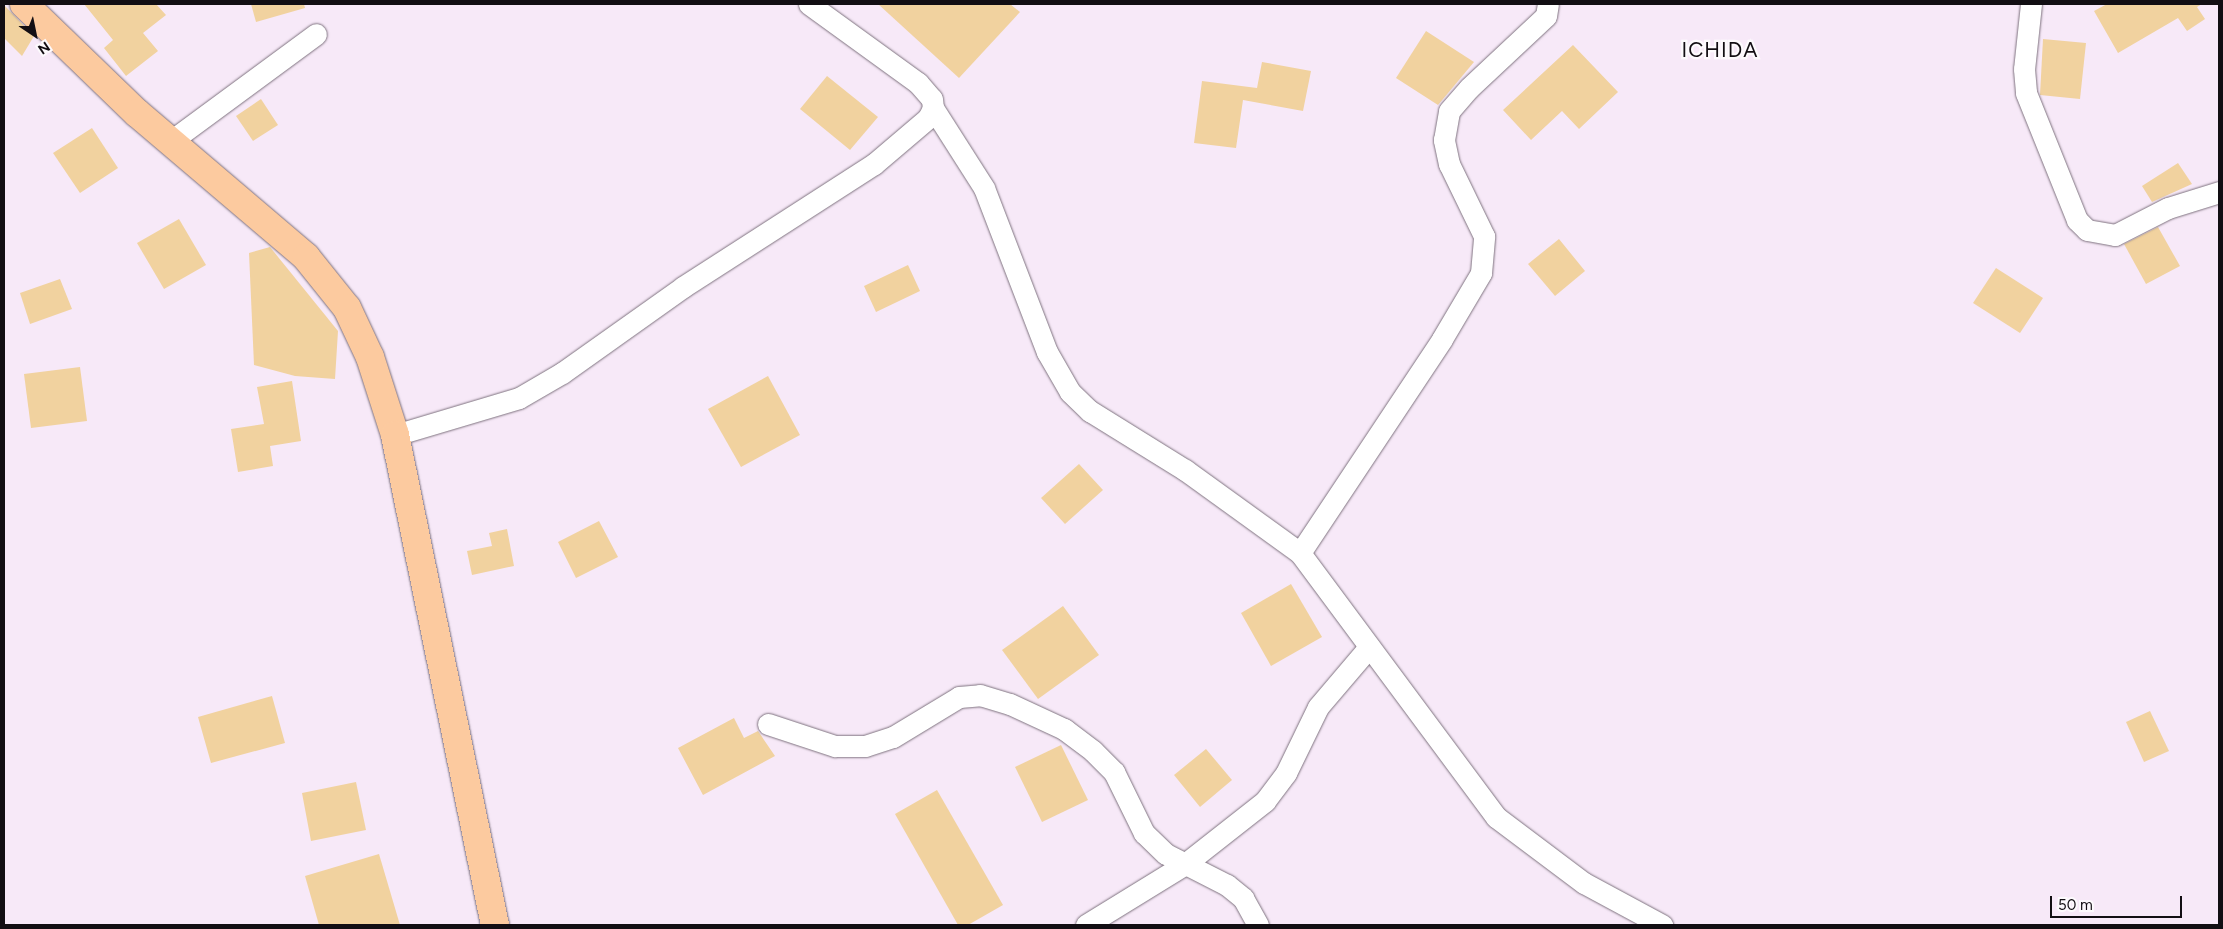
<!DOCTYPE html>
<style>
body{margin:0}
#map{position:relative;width:2223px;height:929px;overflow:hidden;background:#f7e9f8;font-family:Figtree,sans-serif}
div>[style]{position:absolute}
.building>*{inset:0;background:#f1d29f}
.roads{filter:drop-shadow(0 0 1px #7e727f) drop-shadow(0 0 1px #7e727f)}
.minor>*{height:21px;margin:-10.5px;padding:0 10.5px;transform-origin:10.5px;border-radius:10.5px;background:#fff}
.major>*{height:28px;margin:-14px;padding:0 14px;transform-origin:14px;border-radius:14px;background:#fcca9f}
span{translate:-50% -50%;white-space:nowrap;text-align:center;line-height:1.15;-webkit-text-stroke:4.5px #fdfafd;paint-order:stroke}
.quarter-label{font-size:21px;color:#120e13;letter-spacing:1px}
.frame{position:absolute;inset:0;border:5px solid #120e13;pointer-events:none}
.north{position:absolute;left:10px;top:10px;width:50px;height:50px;-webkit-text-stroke:4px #fdfafd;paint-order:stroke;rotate:146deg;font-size:14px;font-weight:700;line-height:20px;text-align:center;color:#120e13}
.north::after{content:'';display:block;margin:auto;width:18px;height:22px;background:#120e13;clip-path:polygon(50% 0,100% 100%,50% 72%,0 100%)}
.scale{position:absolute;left:2050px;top:896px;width:132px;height:22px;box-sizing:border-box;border:2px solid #120e13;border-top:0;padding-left:6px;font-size:15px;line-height:18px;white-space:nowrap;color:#120e13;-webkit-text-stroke:4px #fdfafd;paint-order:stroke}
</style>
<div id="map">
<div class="building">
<div style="clip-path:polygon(84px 4px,156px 4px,166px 15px,143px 33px,158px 51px,126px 76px,104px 48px,113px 40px)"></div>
<div style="clip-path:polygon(251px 4px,304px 4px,305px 8px,256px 22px)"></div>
<div style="clip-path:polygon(878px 4px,1010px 4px,1020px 12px,959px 78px)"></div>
<div style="clip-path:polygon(2107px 4px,2202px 4px,2197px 7px,2205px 19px,2187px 31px,2178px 18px,2118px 53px,2094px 11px)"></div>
<div style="clip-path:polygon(4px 5px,34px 36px,22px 56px,4px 38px)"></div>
<div style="clip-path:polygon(1426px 31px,1474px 62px,1438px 105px,1396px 78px)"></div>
<div style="clip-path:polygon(2043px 39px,2086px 43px,2080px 99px,2040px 95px)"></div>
<div style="clip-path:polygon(1573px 45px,1618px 92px,1579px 129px,1562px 111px,1531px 140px,1503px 110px)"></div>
<div style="clip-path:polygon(1262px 62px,1311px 71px,1303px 111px,1243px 100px,1236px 148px,1194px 143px,1202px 81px,1257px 88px)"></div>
<div style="clip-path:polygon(827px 76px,878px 117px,850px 150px,800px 109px)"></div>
<div style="clip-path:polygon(261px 99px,278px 125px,253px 141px,236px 116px)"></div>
<div style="clip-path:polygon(92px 128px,118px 168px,80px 193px,53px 153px)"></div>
<div style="clip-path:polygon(2178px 163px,2192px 184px,2152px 202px,2142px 186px)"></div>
<div style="clip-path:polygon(179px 219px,206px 265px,164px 289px,137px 243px)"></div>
<div style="clip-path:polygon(2158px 227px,2180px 266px,2146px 284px,2124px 244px)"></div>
<div style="clip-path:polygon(1559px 239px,1585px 271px,1555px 296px,1528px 264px)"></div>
<div style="clip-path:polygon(270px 247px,338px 331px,335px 379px,295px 376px,254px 365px,249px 253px)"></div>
<div style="clip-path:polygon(908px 265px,920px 291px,876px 312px,864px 286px)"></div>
<div style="clip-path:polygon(1996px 268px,2043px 298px,2020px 333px,1973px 303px)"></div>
<div style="clip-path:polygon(60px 279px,72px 309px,30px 324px,20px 293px)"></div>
<div style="clip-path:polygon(80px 367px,87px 421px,31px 428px,24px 374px)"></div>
<div style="clip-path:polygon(768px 376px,800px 435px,741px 467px,708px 409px)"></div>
<div style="clip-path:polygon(292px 381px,301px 441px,270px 446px,273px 466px,238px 472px,231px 429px,264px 424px,257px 387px)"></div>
<div style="clip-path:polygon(1079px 464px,1103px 490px,1065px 524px,1041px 498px)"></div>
<div style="clip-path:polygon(599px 521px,618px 557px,576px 578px,558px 542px)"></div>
<div style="clip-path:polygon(507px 529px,514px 566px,472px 575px,467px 551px,492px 546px,489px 533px)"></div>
<div style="clip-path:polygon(1291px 584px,1322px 637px,1271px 666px,1241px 613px)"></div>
<div style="clip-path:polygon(1063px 606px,1099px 655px,1038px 699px,1002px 650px)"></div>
<div style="clip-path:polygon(272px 696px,285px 743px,211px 763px,198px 717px)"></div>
<div style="clip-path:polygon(2150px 711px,2169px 751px,2144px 762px,2126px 722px)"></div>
<div style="clip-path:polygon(734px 718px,744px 738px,758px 731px,775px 756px,703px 795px,678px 748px)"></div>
<div style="clip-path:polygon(1061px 745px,1088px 800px,1042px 822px,1015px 767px)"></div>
<div style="clip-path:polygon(1206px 749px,1232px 780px,1200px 807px,1174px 775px)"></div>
<div style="clip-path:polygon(356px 782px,366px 830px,311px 841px,302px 793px)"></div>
<div style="clip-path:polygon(937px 790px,1003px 905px,968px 925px,958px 925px,895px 814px)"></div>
<div style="clip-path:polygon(379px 854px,400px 925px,319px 925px,305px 876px)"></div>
</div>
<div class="roads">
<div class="minor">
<div style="left:809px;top:4px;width:135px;rotate:35.9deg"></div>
<div style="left:918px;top:83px;width:21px;rotate:49deg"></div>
<div style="left:932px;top:99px;width:9px;rotate:84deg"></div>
<div style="left:933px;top:108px;width:95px;rotate:57.5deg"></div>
<div style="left:984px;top:188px;width:176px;rotate:69deg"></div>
<div style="left:1047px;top:352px;width:46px;rotate:60.1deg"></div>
<div style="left:1070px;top:392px;width:28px;rotate:44deg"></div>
<div style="left:1090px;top:411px;width:112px;rotate:31.8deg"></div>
<div style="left:1185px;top:470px;width:142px;rotate:35.8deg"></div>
<div style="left:1300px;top:553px;width:329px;rotate:53.4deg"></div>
<div style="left:1496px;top:817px;width:110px;rotate:36.9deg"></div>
<div style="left:1584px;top:883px;width:89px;rotate:28.3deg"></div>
<div style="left:2031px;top:4px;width:65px;rotate:96.1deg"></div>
<div style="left:2024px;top:69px;width:24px;rotate:85deg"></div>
<div style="left:2026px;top:93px;width:137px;rotate:68.1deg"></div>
<div style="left:2077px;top:220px;width:14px;rotate:45deg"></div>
<div style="left:2087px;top:230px;width:28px;rotate:10deg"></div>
<div style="left:2115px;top:235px;width:59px;rotate:-27deg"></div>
<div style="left:2168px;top:208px;width:53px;rotate:-17.4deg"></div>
<div style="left:171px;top:141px;width:180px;rotate:-36.4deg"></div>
<div style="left:395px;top:435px;width:129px;rotate:-16.6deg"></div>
<div style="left:519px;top:398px;width:50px;rotate:-30.2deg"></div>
<div style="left:562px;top:373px;width:148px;rotate:-35.4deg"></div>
<div style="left:683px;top:287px;width:227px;rotate:-32.8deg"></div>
<div style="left:874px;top:164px;width:71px;rotate:-40.4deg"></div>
<div style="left:928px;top:118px;width:11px;rotate:-63deg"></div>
<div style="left:1300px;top:553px;width:257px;rotate:-56.4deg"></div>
<div style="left:1442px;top:339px;width:77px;rotate:-59.4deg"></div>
<div style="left:1481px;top:273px;width:37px;rotate:-85deg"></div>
<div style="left:1484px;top:236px;width:80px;rotate:-115.9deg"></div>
<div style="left:1449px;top:164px;width:25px;rotate:-102deg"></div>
<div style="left:1444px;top:140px;width:29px;rotate:-80deg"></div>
<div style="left:1449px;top:111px;width:30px;rotate:-49deg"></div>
<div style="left:1469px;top:88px;width:105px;rotate:-43.1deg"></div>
<div style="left:1546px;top:16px;width:12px;rotate:-81deg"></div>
<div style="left:768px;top:724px;width:71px;rotate:18.2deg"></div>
<div style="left:835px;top:746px;width:30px"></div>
<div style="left:865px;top:746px;width:29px;rotate:-18deg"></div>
<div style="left:893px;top:737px;width:77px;rotate:-31.2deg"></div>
<div style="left:959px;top:697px;width:21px;rotate:-5deg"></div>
<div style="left:980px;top:695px;width:31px;rotate:17deg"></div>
<div style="left:1010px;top:704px;width:60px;rotate:24.8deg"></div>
<div style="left:1064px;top:729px;width:36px;rotate:37deg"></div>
<div style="left:1093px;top:751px;width:30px;rotate:45deg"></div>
<div style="left:1114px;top:772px;width:68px;rotate:63.8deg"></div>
<div style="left:1144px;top:833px;width:30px;rotate:44deg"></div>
<div style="left:1166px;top:854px;width:68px;rotate:26.9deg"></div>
<div style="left:1227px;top:885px;width:21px;rotate:39deg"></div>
<div style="left:1243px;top:898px;width:31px;rotate:61deg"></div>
<div style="left:1086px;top:925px;width:116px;rotate:-31.6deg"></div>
<div style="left:1185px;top:864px;width:102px;rotate:-38.2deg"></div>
<div style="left:1265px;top:801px;width:35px;rotate:-53deg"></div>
<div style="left:1286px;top:773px;width:73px;rotate:-64.1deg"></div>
<div style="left:1318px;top:707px;width:79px;rotate:-49.6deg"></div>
</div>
<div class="major">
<div style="left:24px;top:4px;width:157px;rotate:44deg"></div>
<div style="left:137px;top:113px;width:222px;rotate:40.4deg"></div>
<div style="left:306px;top:257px;width:65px;rotate:51.2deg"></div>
<div style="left:347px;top:308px;width:54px;rotate:64.9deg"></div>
<div style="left:370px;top:357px;width:82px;rotate:72.2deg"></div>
<div style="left:395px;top:435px;width:500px;rotate:78.47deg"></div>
</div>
</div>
<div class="quarter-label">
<span style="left:1720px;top:50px">ICHIDA</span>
</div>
<div class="frame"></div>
<div class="north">N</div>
<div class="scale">50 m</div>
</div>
